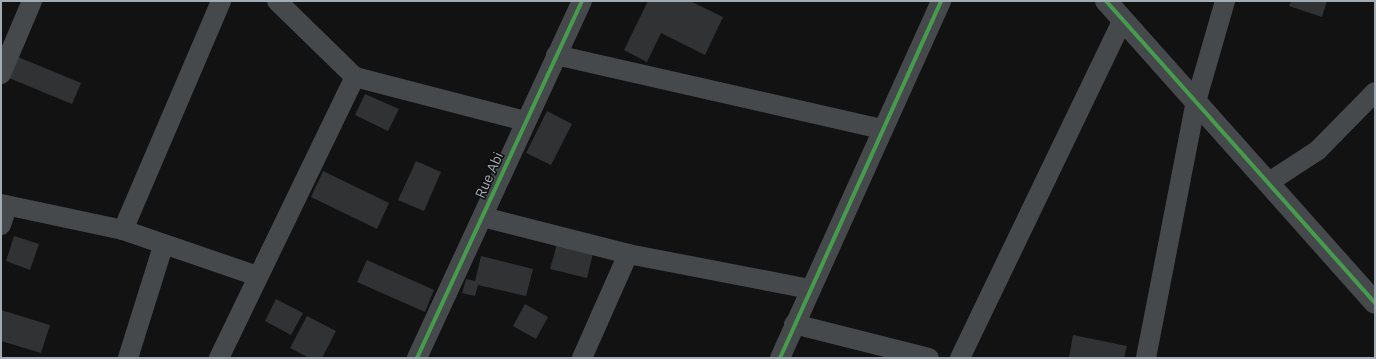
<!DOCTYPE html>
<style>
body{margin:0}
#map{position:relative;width:1376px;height:359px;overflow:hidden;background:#121213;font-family:"IBM Plex Sans",sans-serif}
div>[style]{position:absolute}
.building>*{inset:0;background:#313234}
.minor>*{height:20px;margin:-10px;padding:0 10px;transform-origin:10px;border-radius:10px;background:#46494c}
.tertiary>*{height:22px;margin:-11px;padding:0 11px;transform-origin:11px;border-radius:11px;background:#46494c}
.cycleway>*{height:4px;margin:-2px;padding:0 2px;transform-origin:2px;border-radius:2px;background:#469c4c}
span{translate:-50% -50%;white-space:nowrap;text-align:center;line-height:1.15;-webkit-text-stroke:3px #0d0d0e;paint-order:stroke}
.street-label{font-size:14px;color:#a2acb5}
.frame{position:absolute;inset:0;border:2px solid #a2acb5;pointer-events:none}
</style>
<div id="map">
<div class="building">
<div style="clip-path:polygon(648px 1px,690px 1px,723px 17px,705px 55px,661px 33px,647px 62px,624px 50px)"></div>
<div style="clip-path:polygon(1291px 1px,1327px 1px,1322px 17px,1289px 6px)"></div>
<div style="clip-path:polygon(18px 57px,81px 83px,72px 104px,9px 78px)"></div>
<div style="clip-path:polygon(365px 94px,399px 109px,388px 131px,355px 115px)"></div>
<div style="clip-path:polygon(547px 111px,572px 124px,551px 165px,526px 153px)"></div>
<div style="clip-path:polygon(416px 161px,441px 172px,424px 211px,398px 200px)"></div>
<div style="clip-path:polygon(323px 171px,389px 203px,377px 229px,311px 197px)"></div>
<div style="clip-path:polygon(14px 236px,39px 244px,30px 270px,6px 261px)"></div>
<div style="clip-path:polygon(557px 244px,593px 253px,587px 278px,550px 269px)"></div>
<div style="clip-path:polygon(481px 256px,533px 269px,526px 296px,478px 285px,475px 296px,462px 293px,466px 279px,475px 281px)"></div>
<div style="clip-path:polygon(367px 260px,434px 290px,425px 312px,357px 282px)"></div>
<div style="clip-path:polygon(276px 299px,303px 313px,291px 335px,265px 321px)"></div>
<div style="clip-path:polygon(525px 304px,548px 317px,536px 339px,513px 326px)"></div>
<div style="clip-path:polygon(1px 310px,50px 325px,41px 353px,1px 341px)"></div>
<div style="clip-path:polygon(307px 316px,336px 331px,322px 358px,309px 358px,290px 348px)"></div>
<div style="clip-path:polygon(1073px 335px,1127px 346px,1124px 358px,1069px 358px)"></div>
</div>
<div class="minor">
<div style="left:277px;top:1px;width:109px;rotate:44.3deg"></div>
<div style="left:355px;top:77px;width:176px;rotate:14.5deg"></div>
<div style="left:556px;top:55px;width:335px;rotate:12.8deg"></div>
<div style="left:1px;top:74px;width:79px;rotate:-67deg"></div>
<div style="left:1269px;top:182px;width:59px;rotate:-33.1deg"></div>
<div style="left:1318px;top:150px;width:81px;rotate:-45.5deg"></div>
<div style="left:1px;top:204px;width:125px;rotate:12deg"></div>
<div style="left:123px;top:230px;width:142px;rotate:18.9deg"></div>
<div style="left:483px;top:217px;width:150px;rotate:14.3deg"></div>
<div style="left:628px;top:254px;width:185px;rotate:10.9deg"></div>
<div style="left:1px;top:225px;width:20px;rotate:-72deg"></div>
<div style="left:123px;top:230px;width:249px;rotate:-66.8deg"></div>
<div style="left:794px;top:324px;width:139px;rotate:14.1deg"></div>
<div style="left:128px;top:358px;width:117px;rotate:-72.6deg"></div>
<div style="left:219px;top:358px;width:312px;rotate:-64.2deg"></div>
<div style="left:417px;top:358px;width:393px;rotate:-65.2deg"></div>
<div style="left:582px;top:358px;width:114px;rotate:-66.1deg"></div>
<div style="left:780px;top:358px;width:392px;rotate:-65.7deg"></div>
<div style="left:960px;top:358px;width:374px;rotate:-64.3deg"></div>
<div style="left:1146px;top:358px;width:258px;rotate:-79deg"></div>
<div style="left:1195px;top:105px;width:108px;rotate:-73.9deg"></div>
</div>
<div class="tertiary">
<div style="left:1106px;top:1px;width:404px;rotate:48.3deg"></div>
</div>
<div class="cycleway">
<div style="left:1106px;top:1px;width:404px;rotate:48.3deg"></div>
<div style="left:417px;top:358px;width:393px;rotate:-65.2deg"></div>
<div style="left:780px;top:358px;width:392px;rotate:-65.7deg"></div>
</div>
<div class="street-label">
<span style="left:489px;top:175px;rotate:-66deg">Rue Abi</span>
</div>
<div class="frame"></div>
</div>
